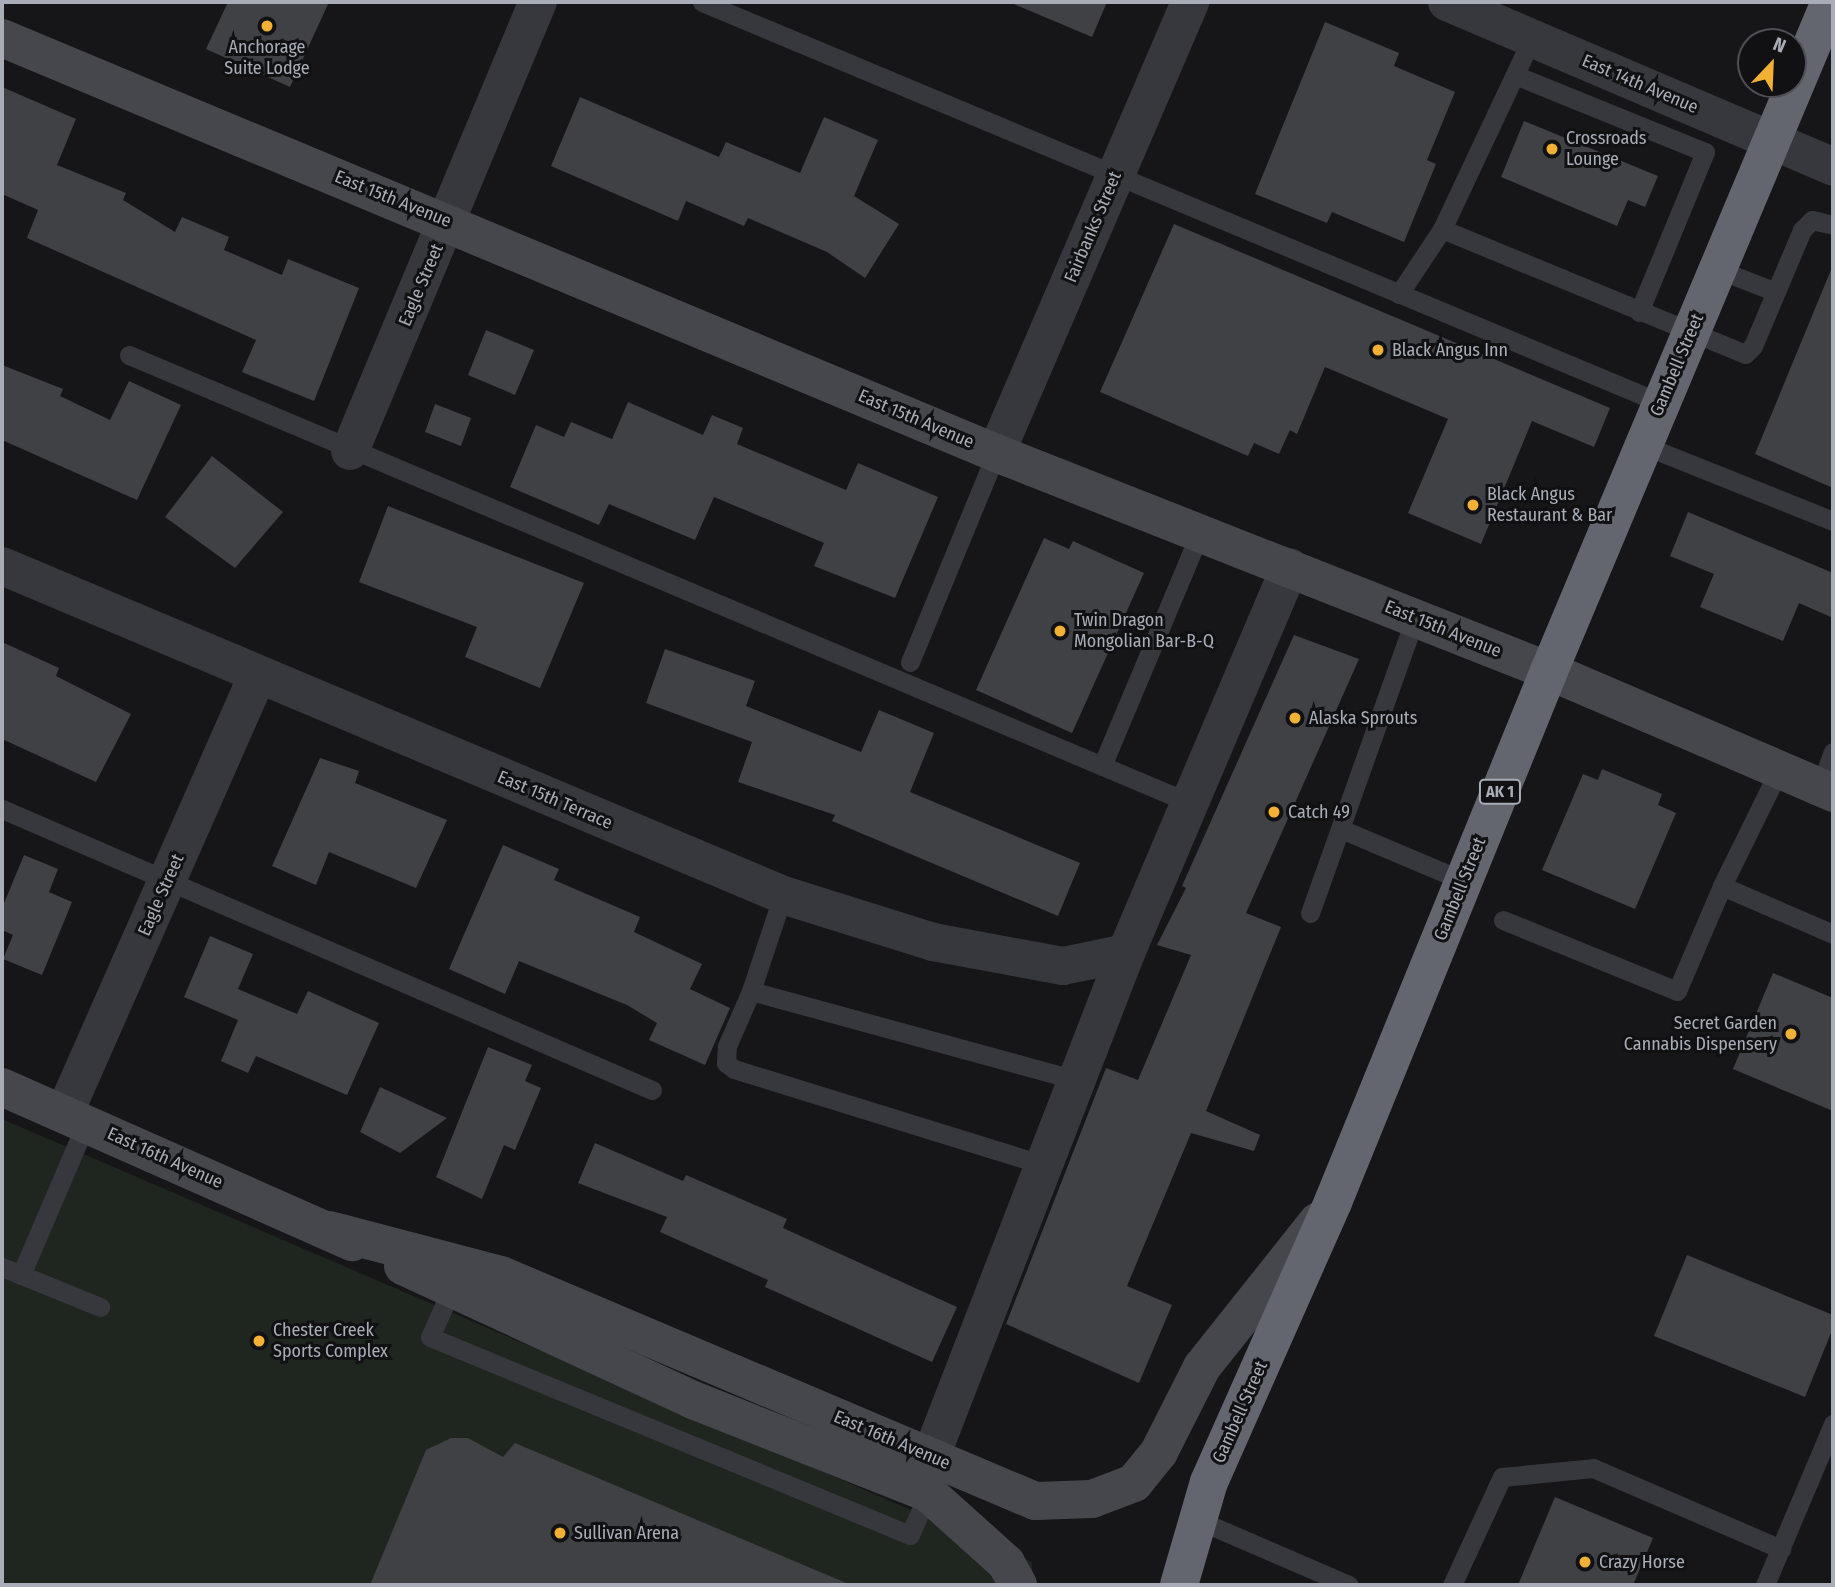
<!DOCTYPE html>
<style>
body{margin:0}
#map{position:relative;width:1835px;height:1587px;overflow:hidden;background:#161618;font-family:"Fira Sans Condensed",sans-serif}
div>[style]{position:absolute}
.green>*{inset:0;background:#1e261f}
.building>*{inset:0;background:#404145}
.lane>*{height:19px;margin:-9.5px;padding:0 9.5px;transform-origin:9.5px;border-radius:9.5px;background:#37383d}
.street>*{height:38px;margin:-19px;padding:0 19px;transform-origin:19px;border-radius:19px;background:#37383d}
.secondary>*{height:38px;margin:-19px;padding:0 19px;transform-origin:19px;border-radius:19px;background:#45474d}
.highway>*{height:38px;margin:-19px;padding:0 19px;transform-origin:19px;border-radius:19px;background:#63666e}
.dots>*{width:19px;height:19px;translate:-50% -50%;box-sizing:border-box;border:4px solid #111113;border-radius:50%}
span{translate:-50% -50%;white-space:nowrap;text-align:center;line-height:1.15;-webkit-text-stroke:6px #111113;paint-order:stroke}
.shield-label span{padding:2px 5px;background:#111113;border:2px solid;border-radius:5px;-webkit-text-stroke-width:0}
.shield-label{font-size:16px;color:#a8adb8;font-weight:700}
.poi-label{font-size:18px;color:#a8adb8}
.left{translate:0 -50%;text-align:left}
.right{translate:-100% -50%;text-align:right}
.street-label{font-size:18px;color:#a8adb8}
.frame{position:absolute;inset:0;border:4px solid #a8adb8;pointer-events:none}
.north{position:absolute;left:1737px;top:28px;width:70px;height:70px;box-sizing:border-box;background:#111113;border:2px solid #4d4f55;border-radius:50%;rotate:23deg;font-size:19px;font-weight:700;line-height:28px;text-align:center;color:#a8adb8}
.north::after{content:'';display:block;margin:auto;width:24px;height:32px;background:#f2b134;clip-path:polygon(50% 0,100% 100%,50% 72%,0 100%)}
</style>
<div id="map">
<div class="green">
<div style="clip-path:polygon(2px 1119px,1032px 1562px,1033px 1585px,2px 1585px)"></div>
</div>
<div class="building">
<div style="clip-path:polygon(228px 2px,329px 2px,290px 87px,206px 49px)"></div>
<div style="clip-path:polygon(1009px 2px,1107px 2px,1092px 37px)"></div>
<div style="clip-path:polygon(1325px 22px,1399px 53px,1394px 66px,1455px 92px,1427px 160px,1436px 164px,1404px 242px,1332px 212px,1327px 223px,1255px 194px)"></div>
<div style="clip-path:polygon(2px 87px,76px 119px,57px 165px,126px 193px,123px 200px,175px 232px,182px 217px,229px 237px,224px 250px,282px 275px,288px 259px,359px 288px,314px 401px,242px 372px,256px 340px,27px 238px,38px 210px,2px 194px)"></div>
<div style="clip-path:polygon(580px 97px,719px 157px,726px 142px,800px 173px,824px 117px,878px 140px,854px 196px,899px 224px,865px 278px,827px 252px,748px 218px,744px 226px,686px 201px,678px 221px,551px 166px)"></div>
<div style="clip-path:polygon(1524px 121px,1658px 176px,1645px 207px,1628px 200px,1617px 226px,1501px 177px)"></div>
<div style="clip-path:polygon(1174px 224px,1610px 408px,1594px 447px,1532px 421px,1481px 544px,1408px 513px,1448px 419px,1325px 367px,1297px 434px,1290px 430px,1279px 454px,1254px 443px,1248px 456px,1100px 392px)"></div>
<div style="clip-path:polygon(1833px 265px,1833px 488px,1755px 454px)"></div>
<div style="clip-path:polygon(486px 330px,534px 350px,515px 395px,468px 375px)"></div>
<div style="clip-path:polygon(2px 365px,63px 389px,60px 396px,110px 420px,129px 381px,181px 405px,137px 500px,2px 440px)"></div>
<div style="clip-path:polygon(628px 402px,703px 435px,712px 415px,743px 428px,737px 444px,846px 490px,858px 463px,938px 497px,895px 598px,814px 566px,824px 543px,714px 497px,695px 540px,609px 504px,599px 525px,510px 487px,536px 425px,564px 437px,571px 422px,612px 439px)"></div>
<div style="clip-path:polygon(435px 404px,471px 418px,461px 446px,425px 432px)"></div>
<div style="clip-path:polygon(212px 456px,283px 512px,235px 568px,165px 517px)"></div>
<div style="clip-path:polygon(388px 506px,584px 583px,540px 688px,465px 657px,477px 627px,359px 582px)"></div>
<div style="clip-path:polygon(1688px 512px,1833px 573px,1833px 618px,1799px 603px,1783px 641px,1700px 607px,1714px 574px,1670px 556px)"></div>
<div style="clip-path:polygon(1044px 538px,1069px 549px,1073px 541px,1144px 573px,1072px 733px,976px 690px)"></div>
<div style="clip-path:polygon(1294px 635px,1359px 659px,1246px 913px,1281px 927px,1206px 1111px,1260px 1135px,1254px 1151px,1191px 1133px,1127px 1286px,1172px 1305px,1139px 1383px,1006px 1324px,1106px 1068px,1138px 1080px,1191px 955px,1157px 945px,1186px 888px,1182px 886px)"></div>
<div style="clip-path:polygon(2px 642px,59px 668px,56px 676px,131px 714px,96px 782px,2px 739px)"></div>
<div style="clip-path:polygon(665px 649px,755px 681px,746px 706px,861px 752px,879px 710px,934px 733px,910px 792px,1080px 863px,1058px 916px,832px 821px,835px 815px,738px 782px,752px 742px,646px 703px)"></div>
<div style="clip-path:polygon(320px 758px,359px 771px,355px 783px,447px 820px,416px 888px,329px 852px,316px 885px,272px 866px)"></div>
<div style="clip-path:polygon(1602px 769px,1662px 794px,1658px 805px,1676px 813px,1635px 909px,1542px 870px,1583px 774px,1598px 780px)"></div>
<div style="clip-path:polygon(503px 845px,559px 869px,554px 880px,640px 917px,634px 932px,702px 964px,690px 989px,730px 1008px,705px 1065px,649px 1040px,657px 1023px,627px 1005px,519px 961px,505px 994px,449px 969px)"></div>
<div style="clip-path:polygon(24px 855px,58px 869px,49px 892px,72px 902px,42px 975px,3px 959px,13px 935px,2px 930px,2px 908px)"></div>
<div style="clip-path:polygon(210px 936px,253px 954px,238px 989px,297px 1014px,308px 991px,379px 1023px,347px 1095px,256px 1056px,248px 1073px,221px 1061px,238px 1020px,184px 997px)"></div>
<div style="clip-path:polygon(1773px 973px,1833px 998px,1833px 1111px,1733px 1069px)"></div>
<div style="clip-path:polygon(488px 1047px,532px 1065px,525px 1081px,541px 1088px,515px 1150px,504px 1145px,482px 1199px,436px 1177px)"></div>
<div style="clip-path:polygon(380px 1087px,447px 1118px,400px 1153px,360px 1132px)"></div>
<div style="clip-path:polygon(595px 1143px,683px 1181px,686px 1175px,787px 1219px,783px 1228px,957px 1307px,932px 1362px,765px 1287px,768px 1280px,660px 1232px,667px 1217px,578px 1183px)"></div>
<div style="clip-path:polygon(1687px 1255px,1833px 1315px,1833px 1328px,1805px 1397px,1654px 1336px)"></div>
<div style="clip-path:polygon(451px 1438px,468px 1438px,503px 1457px,515px 1443px,851px 1585px,370px 1585px,426px 1450px)"></div>
<div style="clip-path:polygon(1555px 1497px,1653px 1538px,1633px 1585px,1518px 1585px)"></div>
</div>
<div class="lane">
<div style="left:702px;top:2px;width:1039px;rotate:22.69deg"></div>
<div style="left:1532px;top:38px;width:211px;rotate:115.2deg"></div>
<div style="left:1442px;top:229px;width:328px;rotate:22.4deg"></div>
<div style="left:1745px;top:354px;width:11px;rotate:-45deg"></div>
<div style="left:1753px;top:346px;width:126px;rotate:-67.1deg"></div>
<div style="left:1802px;top:230px;width:14px;rotate:-45deg"></div>
<div style="left:1812px;top:220px;width:22px;rotate:13deg"></div>
<div style="left:1515px;top:75px;width:205px;rotate:22.1deg"></div>
<div style="left:1705px;top:152px;width:173px;rotate:112.4deg"></div>
<div style="left:1717px;top:269px;width:63px;rotate:21.3deg"></div>
<div style="left:1399px;top:294px;width:78px;rotate:-56.5deg"></div>
<div style="left:129px;top:355px;width:1152px;rotate:22.89deg"></div>
<div style="left:1643px;top:445px;width:205px;rotate:21.8deg"></div>
<div style="left:910px;top:662px;width:226px;rotate:-67.6deg"></div>
<div style="left:1102px;top:766px;width:253px;rotate:-67.2deg"></div>
<div style="left:1780px;top:768px;width:131px;rotate:116.2deg"></div>
<div style="left:1722px;top:886px;width:121px;rotate:23.4deg"></div>
<div style="left:1820px;top:787px;width:37px;rotate:-70deg"></div>
<div style="left:2px;top:809px;width:708px;rotate:23.38deg"></div>
<div style="left:1341px;top:829px;width:134px;rotate:22.9deg"></div>
<div style="left:1310px;top:913px;width:313px;rotate:-70.4deg"></div>
<div style="left:1503px;top:920px;width:188px;rotate:22.2deg"></div>
<div style="left:1677px;top:991px;width:114px;rotate:-66.8deg"></div>
<div style="left:751px;top:991px;width:101px;rotate:-71.6deg"></div>
<div style="left:1044px;top:1165px;width:325px;rotate:-162.8deg"></div>
<div style="left:734px;top:1069px;width:10px;rotate:-143deg"></div>
<div style="left:726px;top:1063px;width:17px;rotate:-87deg"></div>
<div style="left:727px;top:1046px;width:60px;rotate:-66.4deg"></div>
<div style="left:751px;top:991px;width:338px;rotate:15.3deg"></div>
<div style="left:2px;top:1267px;width:106px;rotate:22.2deg"></div>
<div style="left:21px;top:1275px;width:165px;rotate:-66.8deg"></div>
<div style="left:451px;top:1290px;width:51px;rotate:114.1deg"></div>
<div style="left:430px;top:1337px;width:519px;rotate:22.42deg"></div>
<div style="left:910px;top:1535px;width:46px;rotate:-66.8deg"></div>
<div style="left:1198px;top:1520px;width:164px;rotate:23.3deg"></div>
<div style="left:1452px;top:1585px;width:119px;rotate:-65.2deg"></div>
<div style="left:1502px;top:1477px;width:91px;rotate:-5.6deg"></div>
<div style="left:1593px;top:1468px;width:205px;rotate:23.3deg"></div>
<div style="left:1765px;top:1585px;width:175px;rotate:-67.1deg"></div>
</div>
<div class="street">
<div style="left:1447px;top:2px;width:420px;rotate:23.1deg"></div>
<div style="left:350px;top:451px;width:487px;rotate:-67.3deg"></div>
<div style="left:996px;top:453px;width:491px;rotate:-66.7deg"></div>
<div style="left:2px;top:566px;width:847px;rotate:22.84deg"></div>
<div style="left:783px;top:895px;width:157px;rotate:17.4deg"></div>
<div style="left:933px;top:942px;width:132px;rotate:10.5deg"></div>
<div style="left:1063px;top:966px;width:64px;rotate:-11.7deg"></div>
<div style="left:64px;top:1114px;width:479px;rotate:-66.2deg"></div>
<div style="left:931px;top:1456px;width:539px;rotate:-68.81deg"></div>
<div style="left:1126px;top:953px;width:419px;rotate:-67deg"></div>
</div>
<div class="secondary">
<div style="left:2px;top:38px;width:1077px;rotate:22.66deg"></div>
<div style="left:996px;top:453px;width:594px;rotate:21.52deg"></div>
<div style="left:1549px;top:671px;width:309px;rotate:23.2deg"></div>
<div style="left:2px;top:1087px;width:383px;rotate:23.9deg"></div>
<div style="left:329px;top:1230px;width:178px;rotate:14.7deg"></div>
<div style="left:501px;top:1275px;width:580px;rotate:22.94deg"></div>
<div style="left:1035px;top:1501px;width:57px;rotate:-2deg"></div>
<div style="left:1092px;top:1499px;width:45px;rotate:-20.9deg"></div>
<div style="left:1134px;top:1483px;width:40px;rotate:-51deg"></div>
<div style="left:1159px;top:1452px;width:95px;rotate:-63.2deg"></div>
<div style="left:1202px;top:1367px;width:186px;rotate:-51.5deg"></div>
<div style="left:403px;top:1266px;width:319px;rotate:24.8deg"></div>
<div style="left:693px;top:1400px;width:253px;rotate:21.6deg"></div>
<div style="left:928px;top:1493px;width:105px;rotate:41.9deg"></div>
<div style="left:1006px;top:1563px;width:25px;rotate:61deg"></div>
</div>
<div class="highway">
<div style="left:1179px;top:1585px;width:107px;rotate:-73.8deg"></div>
<div style="left:1209px;top:1482px;width:306px;rotate:-66.1deg"></div>
<div style="left:1333px;top:1202px;width:573px;rotate:-67.86deg"></div>
<div style="left:1549px;top:671px;width:726px;rotate:-67.22deg"></div>
</div>
<div class="dots">
<div style="left:267px;top:26px;background:#f2b134"></div>
<div style="left:1552px;top:149px;background:#f2b134"></div>
<div style="left:1378px;top:350px;background:#f2b134"></div>
<div style="left:1473px;top:505px;background:#f2b134"></div>
<div style="left:1060px;top:631px;background:#f2b134"></div>
<div style="left:1295px;top:718px;background:#f2b134"></div>
<div style="left:1274px;top:812px;background:#f2b134"></div>
<div style="left:1791px;top:1034px;background:#f2b134"></div>
<div style="left:259px;top:1341px;background:#f2b134"></div>
<div style="left:560px;top:1533px;background:#f2b134"></div>
<div style="left:1585px;top:1562px;background:#f2b134"></div>
</div>
<div class="shield-label">
<span style="left:1500px;top:792px">AK 1</span>
</div>
<div class="poi-label">
<span style="left:267px;top:58px">Anchorage<br>Suite Lodge</span>
<span class="left" style="left:1566px;top:149px">Crossroads<br>Lounge</span>
<span class="left" style="left:1392px;top:350px">Black Angus Inn</span>
<span class="left" style="left:1487px;top:505px">Black Angus<br>Restaurant &amp; Bar</span>
<span class="left" style="left:1074px;top:631px">Twin Dragon<br>Mongolian Bar-B-Q</span>
<span class="left" style="left:1309px;top:718px">Alaska Sprouts</span>
<span class="left" style="left:1288px;top:812px">Catch 49</span>
<span class="right" style="left:1777px;top:1034px">Secret Garden<br>Cannabis Dispensery</span>
<span class="left" style="left:273px;top:1341px">Chester Creek<br>Sports Complex</span>
<span class="left" style="left:574px;top:1533px">Sullivan Arena</span>
<span class="left" style="left:1599px;top:1562px">Crazy Horse</span>
</div>
<div class="street-label">
<span style="left:1640px;top:84px;rotate:23deg">East 14th Avenue</span>
<span style="left:393px;top:199px;rotate:22deg">East 15th Avenue</span>
<span style="left:1093px;top:227px;rotate:-67deg">Fairbanks Street</span>
<span style="left:421px;top:285px;rotate:-67deg">Eagle Street</span>
<span style="left:1677px;top:365px;rotate:-67deg">Gambell Street</span>
<span style="left:916px;top:419px;rotate:23deg">East 15th Avenue</span>
<span style="left:1443px;top:629px;rotate:22deg">East 15th Avenue</span>
<span style="left:555px;top:800px;rotate:23deg">East 15th Terrace</span>
<span style="left:1460px;top:889px;rotate:-68deg">Gambell Street</span>
<span style="left:161px;top:895px;rotate:-66deg">Eagle Street</span>
<span style="left:165px;top:1158px;rotate:24deg">East 16th Avenue</span>
<span style="left:1240px;top:1412px;rotate:-66deg">Gambell Street</span>
<span style="left:892px;top:1440px;rotate:23deg">East 16th Avenue</span>
</div>
<div class="frame"></div>
<div class="north">N</div>
</div>
